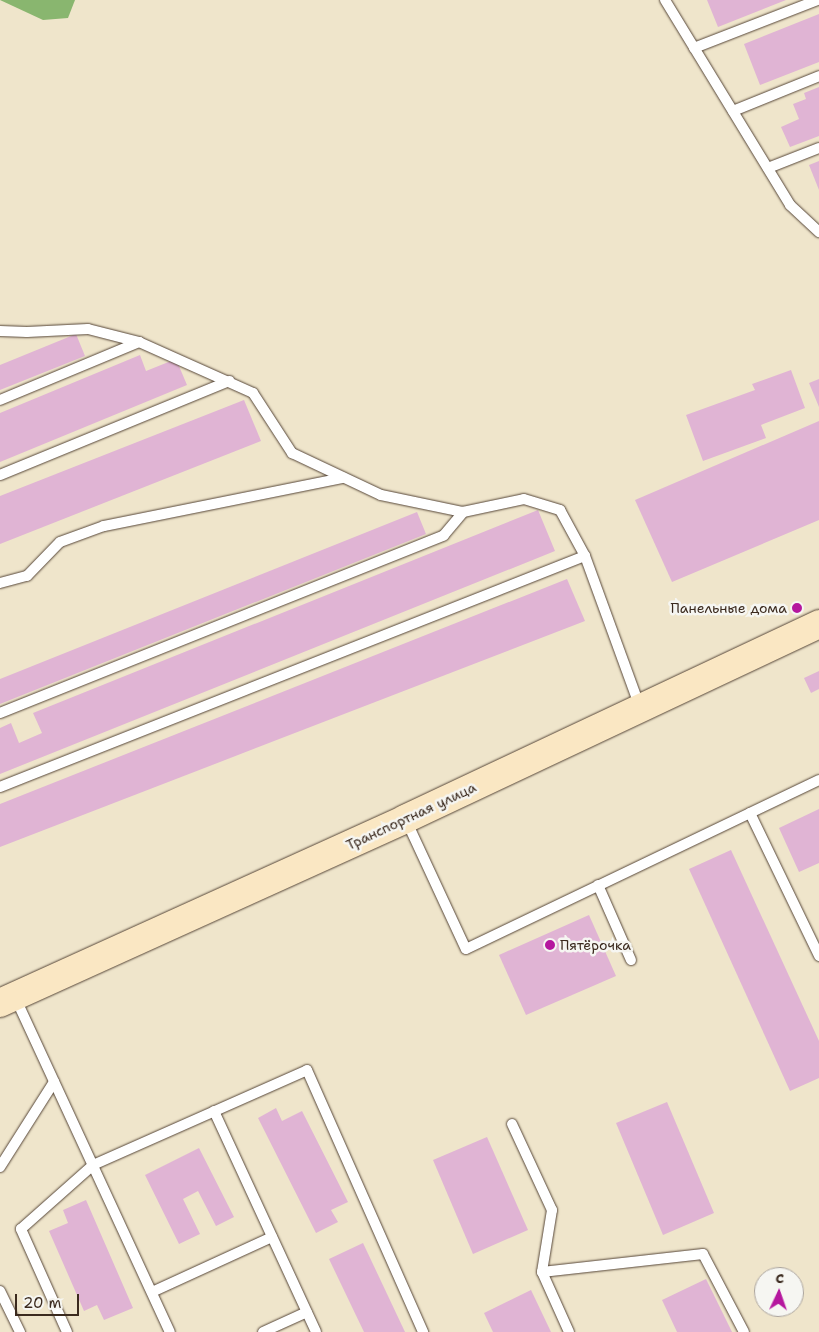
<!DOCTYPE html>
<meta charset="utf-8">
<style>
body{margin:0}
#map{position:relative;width:819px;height:1332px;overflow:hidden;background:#efe5cb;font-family:"Shantell Sans",sans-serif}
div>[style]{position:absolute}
.forest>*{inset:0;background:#89b66f}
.building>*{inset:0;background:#e0b4d4}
.roads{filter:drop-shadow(0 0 1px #564638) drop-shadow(0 0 1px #564638)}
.service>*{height:10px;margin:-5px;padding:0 5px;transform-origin:5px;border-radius:5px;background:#fff}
.secondary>*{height:28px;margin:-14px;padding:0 14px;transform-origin:14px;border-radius:14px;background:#fae7c3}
.dots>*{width:14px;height:14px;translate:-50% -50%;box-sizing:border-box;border:2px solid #f6f6f2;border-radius:50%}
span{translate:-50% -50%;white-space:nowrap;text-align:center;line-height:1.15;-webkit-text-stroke:5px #f6f6f2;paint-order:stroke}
.poi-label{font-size:14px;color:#3b2a1e}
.right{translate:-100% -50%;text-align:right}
.left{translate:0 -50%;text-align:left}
.street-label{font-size:14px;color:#3b2a1e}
.north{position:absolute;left:754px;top:1267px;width:50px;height:50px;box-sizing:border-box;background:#f6f6f2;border:1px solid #aba49d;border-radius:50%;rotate:3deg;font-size:14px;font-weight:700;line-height:20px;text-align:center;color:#3b2a1e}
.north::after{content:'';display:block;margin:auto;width:18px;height:22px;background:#b5179e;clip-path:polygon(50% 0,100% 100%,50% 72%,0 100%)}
.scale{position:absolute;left:15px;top:1294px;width:64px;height:22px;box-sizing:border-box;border:2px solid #3b2a1e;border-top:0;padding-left:6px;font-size:15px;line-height:18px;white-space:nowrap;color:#3b2a1e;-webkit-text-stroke:4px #f6f6f2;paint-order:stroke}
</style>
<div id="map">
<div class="forest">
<div style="clip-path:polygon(0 0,75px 0,68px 18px,43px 20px)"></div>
</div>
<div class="building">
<div style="clip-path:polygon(707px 0,786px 0,718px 27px)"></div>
<div style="clip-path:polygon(819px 14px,819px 62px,760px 85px,744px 44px)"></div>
<div style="clip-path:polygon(819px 87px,819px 136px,790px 147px,781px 127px,799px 119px,793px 104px,806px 99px,804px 93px)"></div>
<div style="clip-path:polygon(819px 161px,819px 190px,809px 165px)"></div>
<div style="clip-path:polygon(76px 334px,85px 356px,0 390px,0 365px)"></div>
<div style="clip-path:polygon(140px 355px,146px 371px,176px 359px,187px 385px,0 462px,0 413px)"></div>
<div style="clip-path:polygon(791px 370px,805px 408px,761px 425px,766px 438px,703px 461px,686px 415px,755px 390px,752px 384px)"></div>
<div style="clip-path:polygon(819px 379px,819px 407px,809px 383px)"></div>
<div style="clip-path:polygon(244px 400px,261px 441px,0 544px,0 496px)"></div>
<div style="clip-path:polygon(819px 421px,819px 520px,672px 582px,635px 500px)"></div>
<div style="clip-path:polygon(538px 510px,555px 551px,0 774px,0 728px,11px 723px,19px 743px,42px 733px,33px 713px)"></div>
<div style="clip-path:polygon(417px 512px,426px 534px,0 704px,0 679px)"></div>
<div style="clip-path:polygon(567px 579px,585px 621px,0 847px,0 804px)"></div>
<div style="clip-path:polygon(819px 671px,819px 689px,811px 693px,804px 678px)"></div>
<div style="clip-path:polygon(819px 809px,819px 863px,799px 872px,779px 828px)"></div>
<div style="clip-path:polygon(731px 850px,819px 1041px,819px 1078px,790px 1091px,689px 869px)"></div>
<div style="clip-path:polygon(589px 915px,616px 976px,526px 1015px,499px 955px)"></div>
<div style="clip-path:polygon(667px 1102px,714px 1213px,663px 1235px,616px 1123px)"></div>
<div style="clip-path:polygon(276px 1108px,282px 1121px,302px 1111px,348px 1202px,331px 1210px,338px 1222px,316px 1233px,258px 1118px)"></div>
<div style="clip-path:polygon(487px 1137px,528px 1230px,473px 1254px,433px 1160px)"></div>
<div style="clip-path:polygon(199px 1148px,234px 1217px,216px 1226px,198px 1191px,183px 1199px,200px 1234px,179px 1244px,145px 1175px)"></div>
<div style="clip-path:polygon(86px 1200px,133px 1308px,104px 1320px,97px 1305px,84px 1311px,49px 1231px,68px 1223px,63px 1210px)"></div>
<div style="clip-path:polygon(363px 1243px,405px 1332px,364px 1332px,329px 1259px)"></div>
<div style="clip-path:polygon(706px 1279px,732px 1332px,677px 1332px,662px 1300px)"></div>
<div style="clip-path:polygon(531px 1290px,551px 1332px,493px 1332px,484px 1313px)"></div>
</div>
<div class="roads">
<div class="service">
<div style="left:665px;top:0;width:240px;rotate:58.6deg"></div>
<div style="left:790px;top:205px;width:40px;rotate:43deg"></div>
<div style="left:694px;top:48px;width:133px;rotate:-21.2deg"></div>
<div style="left:733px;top:111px;width:93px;rotate:-22.1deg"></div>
<div style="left:768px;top:168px;width:55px;rotate:-21.4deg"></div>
<div style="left:0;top:331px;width:27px;rotate:2deg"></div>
<div style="left:27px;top:332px;width:61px;rotate:-2.8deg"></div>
<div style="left:88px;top:329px;width:53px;rotate:14.3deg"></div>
<div style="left:0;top:400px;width:151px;rotate:-22.6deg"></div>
<div style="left:139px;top:342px;width:125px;rotate:24.1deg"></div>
<div style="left:253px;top:393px;width:72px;rotate:57deg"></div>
<div style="left:292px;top:453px;width:98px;rotate:25.3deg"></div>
<div style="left:381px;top:495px;width:84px;rotate:11.7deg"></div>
<div style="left:463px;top:512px;width:62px;rotate:-12deg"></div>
<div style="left:524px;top:499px;width:38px;rotate:17deg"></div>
<div style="left:560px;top:510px;width:52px;rotate:61.5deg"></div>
<div style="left:585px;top:556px;width:161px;rotate:70deg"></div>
<div style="left:0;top:475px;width:248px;rotate:-22.3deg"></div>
<div style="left:0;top:583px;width:28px;rotate:-15deg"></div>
<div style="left:27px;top:576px;width:47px;rotate:-45.9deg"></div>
<div style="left:60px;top:542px;width:47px;rotate:-20deg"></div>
<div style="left:104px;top:526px;width:244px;rotate:-11.4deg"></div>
<div style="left:0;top:713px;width:478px;rotate:-21.8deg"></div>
<div style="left:444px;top:535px;width:30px;rotate:-50deg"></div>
<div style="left:819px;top:780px;width:76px;rotate:154.4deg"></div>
<div style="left:750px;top:813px;width:159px;rotate:64.2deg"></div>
<div style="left:0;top:787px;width:629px;rotate:-21.55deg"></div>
<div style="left:406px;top:820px;width:142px;rotate:65.1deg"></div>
<div style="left:466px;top:949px;width:315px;rotate:-25.6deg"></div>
<div style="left:598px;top:885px;width:82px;rotate:66.3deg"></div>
<div style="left:15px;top:997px;width:369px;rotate:65.2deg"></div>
<div style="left:214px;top:1111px;width:243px;rotate:65.2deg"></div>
<div style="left:512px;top:1124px;width:95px;rotate:65.1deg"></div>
<div style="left:552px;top:1210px;width:63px;rotate:99.2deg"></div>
<div style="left:0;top:1167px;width:101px;rotate:-57.6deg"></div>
<div style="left:0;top:1291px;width:46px;rotate:64deg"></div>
<div style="left:152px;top:1292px;width:132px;rotate:-24.6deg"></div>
<div style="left:67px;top:1332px;width:113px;rotate:-114.1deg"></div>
<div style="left:21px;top:1229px;width:96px;rotate:-41.6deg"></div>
<div style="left:93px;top:1165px;width:234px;rotate:-23.9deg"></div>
<div style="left:307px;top:1070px;width:287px;rotate:66.1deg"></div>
<div style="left:263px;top:1332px;width:48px;rotate:-24.4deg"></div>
<div style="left:569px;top:1332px;width:66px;rotate:-114.2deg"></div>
<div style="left:542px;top:1272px;width:162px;rotate:-6.4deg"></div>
<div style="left:703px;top:1254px;width:88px;rotate:62.3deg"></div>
</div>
<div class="secondary">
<div style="left:0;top:1003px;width:445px;rotate:-24.4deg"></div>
<div style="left:405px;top:819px;width:458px;rotate:-25.2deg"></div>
</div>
</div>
<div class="dots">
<div style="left:797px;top:608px;background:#b5179e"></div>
<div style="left:550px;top:945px;background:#b5179e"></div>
</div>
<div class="poi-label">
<span class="right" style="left:787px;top:608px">Панельные дома</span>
<span class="left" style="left:560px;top:945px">Пятёрочка</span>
</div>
<div class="street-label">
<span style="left:411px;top:816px;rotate:-25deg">Транспортная улица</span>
</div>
<div class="north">С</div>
<div class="scale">20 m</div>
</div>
